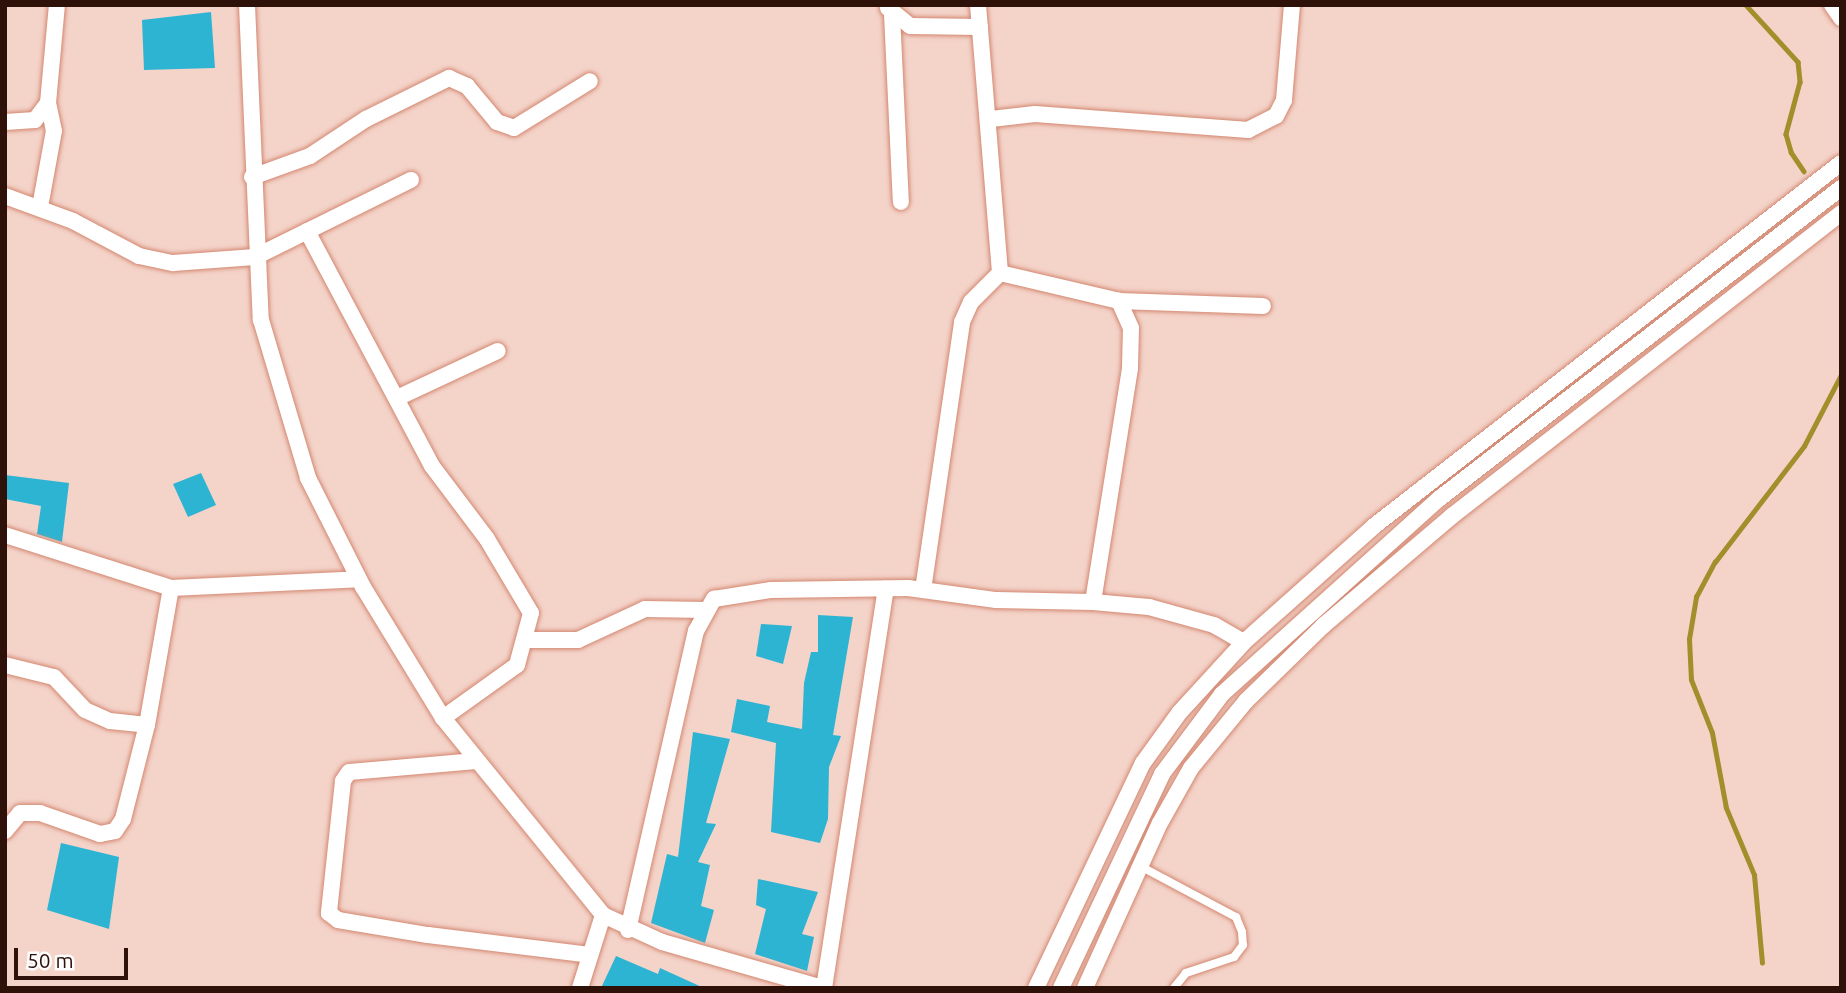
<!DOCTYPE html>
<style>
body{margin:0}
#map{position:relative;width:1846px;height:993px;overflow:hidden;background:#f4d3c9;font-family:Ubuntu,sans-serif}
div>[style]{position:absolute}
.stream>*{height:4.5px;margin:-2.25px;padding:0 2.25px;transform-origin:2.25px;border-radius:2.25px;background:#a28e2b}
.building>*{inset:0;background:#2eb4d3}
.roads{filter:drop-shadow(0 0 2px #d38770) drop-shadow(0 0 2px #d38770)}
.service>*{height:8px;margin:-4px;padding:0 4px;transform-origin:4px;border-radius:4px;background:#fff}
.minor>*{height:16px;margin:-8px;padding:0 8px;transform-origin:8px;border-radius:8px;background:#fff}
span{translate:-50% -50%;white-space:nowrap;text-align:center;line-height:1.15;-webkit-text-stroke:5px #fcfcfc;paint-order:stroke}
.frame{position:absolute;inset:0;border:7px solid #2e1108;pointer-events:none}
.scale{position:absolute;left:14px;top:948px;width:114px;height:32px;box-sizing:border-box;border:4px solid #2e1108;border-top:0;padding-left:9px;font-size:21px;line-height:24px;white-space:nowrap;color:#2e1108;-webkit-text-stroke:5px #fcfcfc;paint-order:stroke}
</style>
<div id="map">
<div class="stream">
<div style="left:1746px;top:5px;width:77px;rotate:47.6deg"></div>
<div style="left:1798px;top:62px;width:20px;rotate:84deg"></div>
<div style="left:1800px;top:82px;width:54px;rotate:105.1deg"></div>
<div style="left:1786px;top:134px;width:19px;rotate:74deg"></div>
<div style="left:1791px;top:152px;width:23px;rotate:56deg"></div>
<div style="left:1762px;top:963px;width:88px;rotate:-95.2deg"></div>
<div style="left:1754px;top:875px;width:73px;rotate:-112.7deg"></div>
<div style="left:1726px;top:808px;width:76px;rotate:-100.6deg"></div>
<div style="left:1712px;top:733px;width:57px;rotate:-111.6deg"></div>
<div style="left:1691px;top:680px;width:41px;rotate:-92.8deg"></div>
<div style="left:1689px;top:639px;width:43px;rotate:-80.5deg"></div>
<div style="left:1696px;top:597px;width:40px;rotate:-62deg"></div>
<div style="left:1715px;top:562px;width:146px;rotate:-52.5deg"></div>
<div style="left:1804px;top:446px;width:80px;rotate:-62.5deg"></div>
</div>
<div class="building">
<div style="clip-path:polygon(211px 12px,215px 68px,144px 70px,142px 20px)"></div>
<div style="clip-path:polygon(201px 473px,216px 505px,188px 517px,173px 484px)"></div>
<div style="clip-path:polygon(5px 475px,69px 483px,62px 542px,37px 534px,41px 506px,5px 499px)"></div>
<div style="clip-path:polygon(818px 615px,853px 617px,833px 735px,841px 736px,829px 767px,828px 819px,820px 843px,771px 832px,776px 743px,731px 732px,737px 699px,770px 706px,767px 722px,802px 729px,804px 683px,811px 652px,818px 652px)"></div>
<div style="clip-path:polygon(761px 624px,792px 626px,783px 664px,756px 656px)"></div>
<div style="clip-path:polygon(693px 732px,730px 739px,706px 823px,716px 824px,698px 862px,710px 865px,701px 906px,714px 910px,705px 943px,651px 923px,667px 854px,678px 857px)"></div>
<div style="clip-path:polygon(61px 843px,119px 857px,109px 929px,47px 910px)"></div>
<div style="clip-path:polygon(758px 879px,818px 892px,802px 934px,814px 937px,807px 971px,755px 954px,766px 909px,756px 905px)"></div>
<div style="clip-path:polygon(616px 956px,658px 974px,660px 968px,704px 988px,601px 988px)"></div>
</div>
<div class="roads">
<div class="service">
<div style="left:1140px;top:866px;width:109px;rotate:28deg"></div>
<div style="left:1236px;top:917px;width:16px;rotate:68deg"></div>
<div style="left:1242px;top:932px;width:13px;rotate:86deg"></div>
<div style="left:1243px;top:945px;width:15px;rotate:127deg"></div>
<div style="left:1234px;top:957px;width:51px;rotate:161.6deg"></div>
<div style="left:1186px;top:973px;width:19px;rotate:129deg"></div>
</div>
<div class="minor">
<div style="left:247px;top:5px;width:315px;rotate:87.5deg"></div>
<div style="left:261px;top:320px;width:165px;rotate:73.4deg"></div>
<div style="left:308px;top:478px;width:122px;rotate:63.2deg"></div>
<div style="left:363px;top:587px;width:153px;rotate:58.6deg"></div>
<div style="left:443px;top:718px;width:254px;rotate:50.9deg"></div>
<div style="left:603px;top:915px;width:65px;rotate:24.6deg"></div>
<div style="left:662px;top:942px;width:166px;rotate:16deg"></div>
<div style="left:978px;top:5px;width:269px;rotate:85.3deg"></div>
<div style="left:1832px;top:5px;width:16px;rotate:55deg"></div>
<div style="left:888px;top:8px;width:28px;rotate:39deg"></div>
<div style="left:910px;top:26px;width:70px;rotate:0.8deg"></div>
<div style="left:892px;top:14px;width:188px;rotate:87.3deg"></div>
<div style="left:991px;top:119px;width:44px;rotate:-6.5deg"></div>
<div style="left:1035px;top:114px;width:214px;rotate:4.3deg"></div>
<div style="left:1248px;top:130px;width:31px;rotate:-27deg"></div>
<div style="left:1276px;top:116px;width:18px;rotate:-63deg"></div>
<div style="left:1284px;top:100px;width:95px;rotate:-85.2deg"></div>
<div style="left:5px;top:122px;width:30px;rotate:-4deg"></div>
<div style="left:35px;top:120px;width:21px;rotate:-53deg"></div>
<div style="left:48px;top:103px;width:98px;rotate:-84.8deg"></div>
<div style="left:252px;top:177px;width:62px;rotate:-19.9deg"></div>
<div style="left:310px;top:156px;width:67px;rotate:-33.5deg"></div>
<div style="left:366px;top:119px;width:93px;rotate:-26.3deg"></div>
<div style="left:449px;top:78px;width:20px;rotate:24deg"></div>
<div style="left:467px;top:86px;width:47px;rotate:50.2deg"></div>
<div style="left:497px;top:122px;width:18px;rotate:19deg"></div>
<div style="left:514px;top:128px;width:89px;rotate:-31.7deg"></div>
<div style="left:5px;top:196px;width:72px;rotate:20.2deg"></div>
<div style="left:73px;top:221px;width:75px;rotate:27.9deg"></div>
<div style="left:139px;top:256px;width:35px;rotate:12deg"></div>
<div style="left:173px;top:263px;width:82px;rotate:-4.2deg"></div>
<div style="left:255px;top:257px;width:174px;rotate:-26.3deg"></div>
<div style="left:40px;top:207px;width:77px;rotate:-79.6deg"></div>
<div style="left:54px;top:131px;width:29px;rotate:-102deg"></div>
<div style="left:307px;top:231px;width:266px;rotate:62deg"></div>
<div style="left:432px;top:466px;width:91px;rotate:53deg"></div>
<div style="left:487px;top:539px;width:86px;rotate:59.3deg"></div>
<div style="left:531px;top:613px;width:54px;rotate:105.1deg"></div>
<div style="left:517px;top:665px;width:91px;rotate:144.4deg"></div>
<div style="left:1000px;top:273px;width:122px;rotate:13.2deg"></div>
<div style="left:1119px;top:301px;width:144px;rotate:2deg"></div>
<div style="left:397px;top:398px;width:111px;rotate:-25deg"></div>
<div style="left:5px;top:535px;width:174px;rotate:17.7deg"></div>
<div style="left:171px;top:588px;width:188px;rotate:-2.7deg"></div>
<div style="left:923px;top:590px;width:271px;rotate:-81.7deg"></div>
<div style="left:962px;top:322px;width:22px;rotate:-66deg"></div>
<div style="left:971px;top:302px;width:41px;rotate:-45deg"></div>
<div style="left:1093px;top:602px;width:237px;rotate:-81deg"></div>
<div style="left:1130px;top:368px;width:40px;rotate:-88.6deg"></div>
<div style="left:1131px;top:328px;width:30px;rotate:-114deg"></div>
<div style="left:527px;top:640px;width:51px"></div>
<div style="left:578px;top:640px;width:74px;rotate:-24.8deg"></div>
<div style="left:645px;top:609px;width:61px;rotate:0.9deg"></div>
<div style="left:5px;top:665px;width:50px;rotate:13.8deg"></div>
<div style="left:54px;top:677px;width:45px;rotate:46.8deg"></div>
<div style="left:85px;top:710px;width:27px;rotate:24deg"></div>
<div style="left:110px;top:721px;width:37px;rotate:6deg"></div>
<div style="left:476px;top:761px;width:127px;rotate:175deg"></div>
<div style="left:349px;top:772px;width:11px;rotate:124deg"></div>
<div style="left:343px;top:781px;width:133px;rotate:96.1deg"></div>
<div style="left:329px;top:913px;width:11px;rotate:38deg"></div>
<div style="left:338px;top:920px;width:91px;rotate:9.5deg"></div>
<div style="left:428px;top:935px;width:163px;rotate:7deg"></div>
<div style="left:5px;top:831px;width:23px;rotate:-50deg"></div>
<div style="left:20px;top:813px;width:20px"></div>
<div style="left:40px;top:813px;width:64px;rotate:19.3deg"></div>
<div style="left:100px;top:834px;width:15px;rotate:-11deg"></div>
<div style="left:115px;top:831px;width:14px;rotate:-56deg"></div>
<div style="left:123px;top:819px;width:97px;rotate:-75.7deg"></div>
<div style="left:147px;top:725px;width:139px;rotate:-80.1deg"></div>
<div style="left:628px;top:930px;width:307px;rotate:-77.2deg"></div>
<div style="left:696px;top:631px;width:37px;rotate:-61deg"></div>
<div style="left:714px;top:599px;width:58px;rotate:-9deg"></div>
<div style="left:771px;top:590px;width:137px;rotate:-0.8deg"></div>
<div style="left:908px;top:588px;width:89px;rotate:7.8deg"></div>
<div style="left:996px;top:600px;width:97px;rotate:1.2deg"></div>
<div style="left:1093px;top:602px;width:56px;rotate:5.1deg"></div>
<div style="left:1149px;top:607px;width:67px;rotate:15.5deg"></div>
<div style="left:1214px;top:625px;width:34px;rotate:30deg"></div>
<div style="left:580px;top:988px;width:77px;rotate:-72.5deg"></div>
<div style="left:824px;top:988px;width:404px;rotate:-81.2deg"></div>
<div style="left:1036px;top:988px;width:249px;rotate:-64.6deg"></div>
<div style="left:1143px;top:763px;width:62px;rotate:-54.2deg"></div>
<div style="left:1179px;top:713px;width:96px;rotate:-47.5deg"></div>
<div style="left:1244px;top:642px;width:174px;rotate:-41.7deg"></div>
<div style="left:1374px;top:526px;width:591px;rotate:-37.86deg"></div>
<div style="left:1061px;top:988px;width:237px;rotate:-64.7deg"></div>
<div style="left:1162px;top:774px;width:100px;rotate:-53.1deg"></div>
<div style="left:1222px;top:694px;width:293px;rotate:-42deg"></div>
<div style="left:1440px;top:498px;width:507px;rotate:-37.71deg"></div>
<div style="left:1085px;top:988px;width:181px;rotate:-65.6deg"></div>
<div style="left:1160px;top:823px;width:63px;rotate:-60.6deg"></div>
<div style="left:1191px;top:768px;width:87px;rotate:-50.6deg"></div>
<div style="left:1246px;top:701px;width:109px;rotate:-44.3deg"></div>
<div style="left:1324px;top:625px;width:168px;rotate:-40.4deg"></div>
<div style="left:1452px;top:516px;width:493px;rotate:-37.9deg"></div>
</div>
</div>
<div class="frame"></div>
<div class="scale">50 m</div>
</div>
